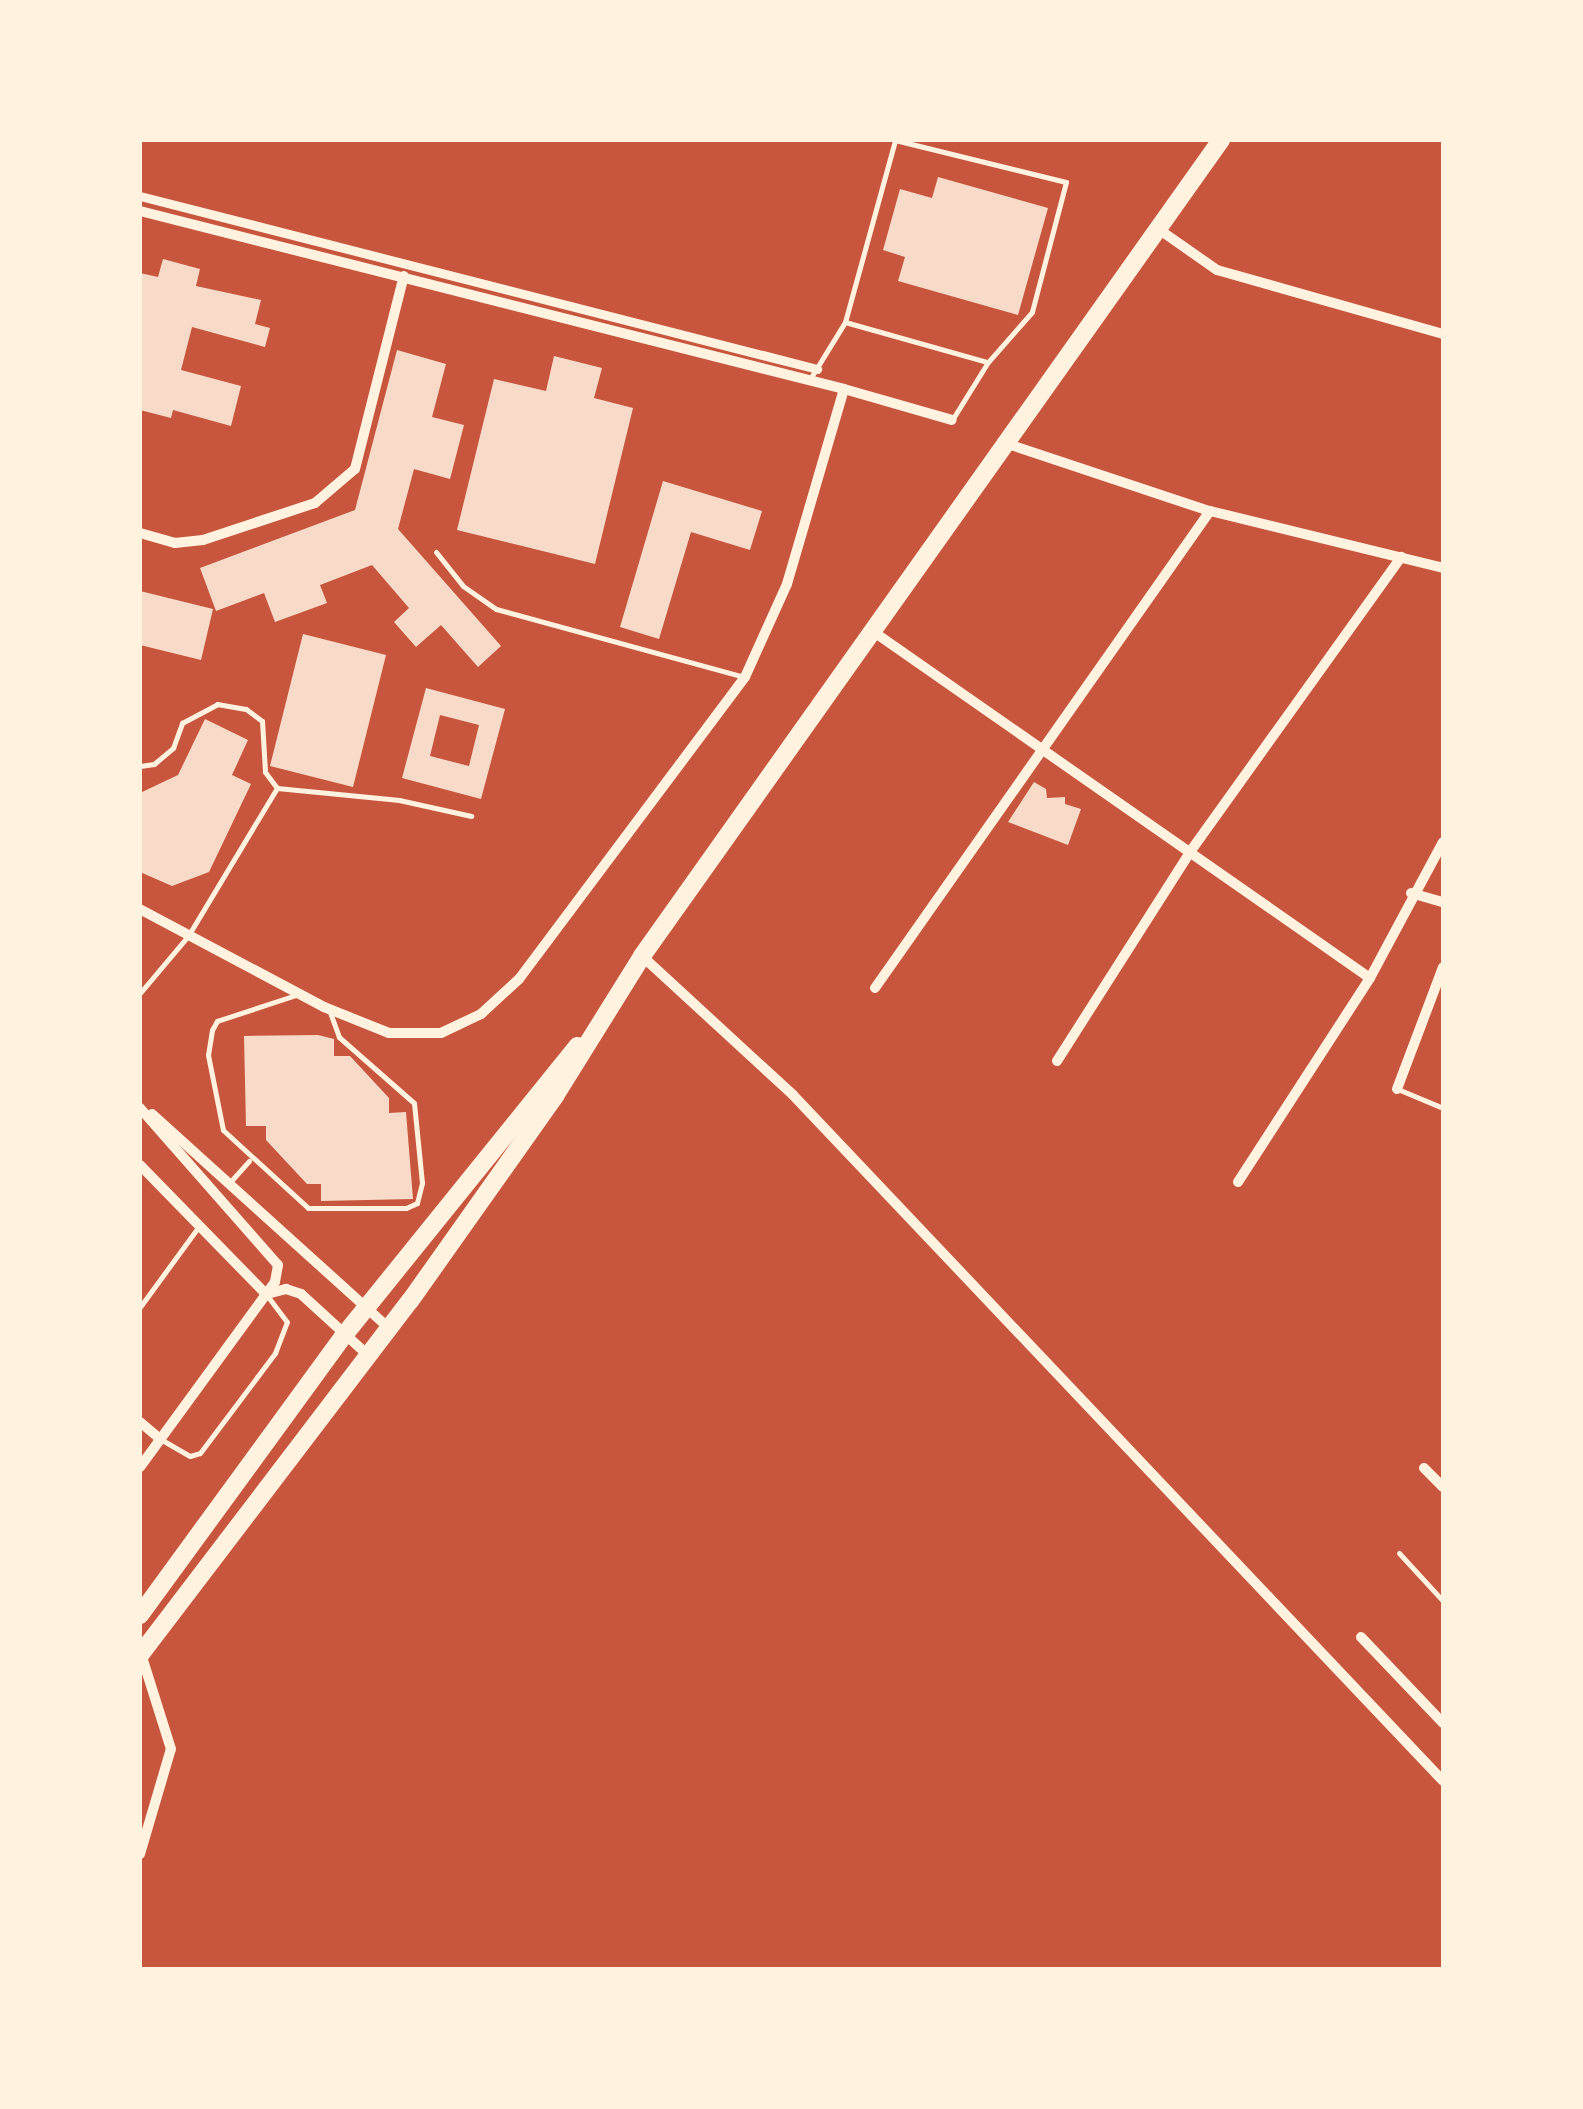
<!DOCTYPE html>
<style>
body{margin:0}
#map{position:relative;width:1583px;height:2109px;overflow:hidden;background:#c8553d;font-family:"PT Sans Narrow",sans-serif}
div>[style]{position:absolute}
.building>*{inset:0;background:#f7dbc8}
.service>*{height:5px;margin:-2.5px;padding:0 2.5px;transform-origin:2.5px;border-radius:2.5px;background:#fff3e0}
.pedestrian>*{height:9px;margin:-4.5px;padding:0 4.5px;transform-origin:4.5px;border-radius:4.5px;background:#fff3e0}
.minor>*{height:10px;margin:-5px;padding:0 5px;transform-origin:5px;border-radius:5px;background:#fff3e0}
.primary>*{height:18px;margin:-9px;padding:0 9px;transform-origin:9px;border-radius:9px;background:#fff3e0}
span{translate:-50% -50%;white-space:nowrap;text-align:center;line-height:1.15;-webkit-text-stroke:10px #fff3e0;paint-order:stroke}
.frame{position:absolute;inset:0;border:142px solid #fff3e0;pointer-events:none}
</style>
<div id="map">
<div class="building">
<div style="clip-path:polygon(938px 177px,1048px 208px,1018px 315px,898px 281px,905px 257px,883px 250px,900px 189px,932px 198px)"></div>
<div style="clip-path:polygon(163px 259px,200px 269px,196px 286px,261px 300px,255px 324px,270px 328px,265px 347px,192px 327px,181px 370px,241px 386px,231px 426px,173px 410px,171px 418px,140px 410px,140px 273px,158px 277px)"></div>
<div style="clip-path:polygon(397px 350px,446px 364px,432px 417px,464px 425px,450px 479px,414px 469px,398px 529px,501px 646px,478px 667px,441px 625px,416px 647px,394px 622px,409px 608px,372px 565px,320px 585px,327px 603px,275px 622px,264px 593px,216px 611px,200px 568px,355px 510px)"></div>
<div style="clip-path:polygon(554px 356px,602px 368px,594px 398px,633px 408px,595px 564px,457px 530px,494px 379px,546px 391px)"></div>
<div style="clip-path:polygon(663px 481px,762px 511px,750px 550px,691px 532px,659px 639px,620px 627px)"></div>
<div style="clip-path:polygon(140px 591px,213px 609px,201px 660px,140px 645px)"></div>
<div style="clip-path:polygon(303px 634px,386px 655px,353px 787px,270px 766px)"></div>
<div style="clip-path:polygon(evenodd,426px 688px,505px 709px,481px 799px,402px 778px,426px 688px,440px 715px,479px 725px,469px 766px,430px 756px,440px 715px)"></div>
<div style="clip-path:polygon(205px 719px,248px 740px,232px 775px,251px 784px,209px 872px,172px 886px,140px 872px,140px 793px,178px 775px)"></div>
<div style="clip-path:polygon(1034px 782px,1046px 789px,1047px 798px,1065px 797px,1065px 804px,1081px 809px,1068px 845px,1008px 822px)"></div>
<div style="clip-path:polygon(318px 1035px,334px 1039px,334px 1056px,350px 1056px,389px 1098px,389px 1113px,406px 1112px,413px 1199px,321px 1201px,321px 1184px,307px 1184px,266px 1140px,266px 1126px,246px 1126px,244px 1036px)"></div>
</div>
<div class="service">
<div style="left:845px;top:322px;width:148px;rotate:15.7deg"></div>
<div style="left:810px;top:379px;width:67px;rotate:-58.4deg"></div>
<div style="left:845px;top:322px;width:189px;rotate:-74.6deg"></div>
<div style="left:895px;top:140px;width:176px;rotate:13.8deg"></div>
<div style="left:1066px;top:182px;width:134px;rotate:104.7deg"></div>
<div style="left:1032px;top:312px;width:67px;rotate:131.3deg"></div>
<div style="left:988px;top:362px;width:68px;rotate:121.8deg"></div>
<div style="left:436px;top:552px;width:43px;rotate:51.5deg"></div>
<div style="left:463px;top:586px;width:40px;rotate:34.9deg"></div>
<div style="left:496px;top:609px;width:258px;rotate:15.3deg"></div>
<div style="left:140px;top:766px;width:14px;rotate:-8deg"></div>
<div style="left:154px;top:764px;width:25px;rotate:-40deg"></div>
<div style="left:173px;top:748px;width:27px;rotate:-70deg"></div>
<div style="left:182px;top:723px;width:40px;rotate:-28deg"></div>
<div style="left:217px;top:704px;width:29px;rotate:10deg"></div>
<div style="left:246px;top:709px;width:20px;rotate:37deg"></div>
<div style="left:262px;top:721px;width:51px;rotate:86.6deg"></div>
<div style="left:265px;top:772px;width:20px;rotate:53deg"></div>
<div style="left:140px;top:993px;width:75px;rotate:-49.9deg"></div>
<div style="left:188px;top:936px;width:173px;rotate:-59deg"></div>
<div style="left:277px;top:788px;width:123px;rotate:5.6deg"></div>
<div style="left:399px;top:800px;width:74px;rotate:12.5deg"></div>
<div style="left:296px;top:995px;width:83px;rotate:161.8deg"></div>
<div style="left:217px;top:1021px;width:10px;rotate:119deg"></div>
<div style="left:212px;top:1030px;width:25px;rotate:99deg"></div>
<div style="left:208px;top:1055px;width:76px;rotate:78.7deg"></div>
<div style="left:223px;top:1130px;width:115px;rotate:42.5deg"></div>
<div style="left:308px;top:1208px;width:98px"></div>
<div style="left:406px;top:1208px;width:12px;rotate:-24deg"></div>
<div style="left:417px;top:1203px;width:21px;rotate:-76deg"></div>
<div style="left:422px;top:1183px;width:80px;rotate:-95.7deg"></div>
<div style="left:414px;top:1103px;width:100px;rotate:-138.7deg"></div>
<div style="left:339px;top:1037px;width:29px;rotate:-110deg"></div>
<div style="left:1400px;top:1090px;width:47px;rotate:22.7deg"></div>
<div style="left:231px;top:1181px;width:27px;rotate:-48deg"></div>
<div style="left:140px;top:1307px;width:100px;rotate:-53.9deg"></div>
<div style="left:162px;top:1440px;width:32px;rotate:30deg"></div>
<div style="left:190px;top:1456px;width:10px;rotate:-17deg"></div>
<div style="left:200px;top:1453px;width:125px;rotate:-53.1deg"></div>
<div style="left:275px;top:1353px;width:33px;rotate:-69deg"></div>
<div style="left:287px;top:1322px;width:31px;rotate:-127deg"></div>
<div style="left:1399px;top:1553px;width:65px;rotate:47.5deg"></div>
</div>
<div class="pedestrian">
<div style="left:140px;top:196px;width:699px;rotate:14.33deg"></div>
</div>
<div class="minor">
<div style="left:140px;top:211px;width:726px;rotate:14.19deg"></div>
<div style="left:844px;top:389px;width:203px;rotate:106.3deg"></div>
<div style="left:787px;top:584px;width:102px;rotate:114.3deg"></div>
<div style="left:745px;top:677px;width:377px;rotate:126.8deg"></div>
<div style="left:519px;top:979px;width:52px;rotate:137.4deg"></div>
<div style="left:481px;top:1014px;width:44px;rotate:154.6deg"></div>
<div style="left:441px;top:1033px;width:52px;rotate:180deg"></div>
<div style="left:389px;top:1033px;width:70px;rotate:-158.2deg"></div>
<div style="left:324px;top:1007px;width:208px;rotate:-152deg"></div>
<div style="left:1157px;top:228px;width:73px;rotate:35deg"></div>
<div style="left:1217px;top:270px;width:235px;rotate:15.8deg"></div>
<div style="left:844px;top:389px;width:112px;rotate:16deg"></div>
<div style="left:1002px;top:442px;width:219px;rotate:18.4deg"></div>
<div style="left:1210px;top:511px;width:240px;rotate:13.7deg"></div>
<div style="left:140px;top:533px;width:36px;rotate:16deg"></div>
<div style="left:175px;top:543px;width:28px;rotate:-6deg"></div>
<div style="left:203px;top:540px;width:118px;rotate:-18.3deg"></div>
<div style="left:315px;top:503px;width:52px;rotate:-40.4deg"></div>
<div style="left:355px;top:469px;width:199px;rotate:-75.8deg"></div>
<div style="left:871px;top:630px;width:608px;rotate:34.89deg"></div>
<div style="left:1411px;top:893px;width:33px;rotate:16deg"></div>
<div style="left:642px;top:956px;width:205px;rotate:42.6deg"></div>
<div style="left:793px;top:1095px;width:945px;rotate:46.54deg"></div>
<div style="left:875px;top:988px;width:583px;rotate:-54.92deg"></div>
<div style="left:1057px;top:1061px;width:248px;rotate:-57.5deg"></div>
<div style="left:1190px;top:852px;width:363px;rotate:-54.4deg"></div>
<div style="left:1397px;top:1089px;width:130px;rotate:-69.3deg"></div>
<div style="left:140px;top:1108px;width:209px;rotate:48.7deg"></div>
<div style="left:278px;top:1265px;width:17px;rotate:100deg"></div>
<div style="left:275px;top:1282px;width:229px;rotate:126.1deg"></div>
<div style="left:152px;top:1114px;width:319px;rotate:42.1deg"></div>
<div style="left:140px;top:1165px;width:180px;rotate:45.7deg"></div>
<div style="left:1238px;top:1182px;width:243px;rotate:-57.1deg"></div>
<div style="left:1370px;top:978px;width:154px;rotate:-61.8deg"></div>
<div style="left:267px;top:1294px;width:20px;rotate:-15deg"></div>
<div style="left:286px;top:1289px;width:16px;rotate:18deg"></div>
<div style="left:301px;top:1294px;width:92px;rotate:42.4deg"></div>
<div style="left:140px;top:1422px;width:26px;rotate:40deg"></div>
<div style="left:1424px;top:1468px;width:27px;rotate:45deg"></div>
<div style="left:1361px;top:1637px;width:119px;rotate:46.4deg"></div>
<div style="left:140px;top:1854px;width:109px;rotate:-73.6deg"></div>
<div style="left:171px;top:1749px;width:100px;rotate:-107.5deg"></div>
</div>
<div class="primary">
<div style="left:140px;top:1615px;width:348px;rotate:-53.9deg"></div>
<div style="left:345px;top:1334px;width:370px;rotate:-51.1deg"></div>
<div style="left:140px;top:1655px;width:445px;rotate:-52.7deg"></div>
<div style="left:410px;top:1301px;width:251px;rotate:-54.7deg"></div>
<div style="left:555px;top:1096px;width:165px;rotate:-58.1deg"></div>
<div style="left:642px;top:956px;width:1001px;rotate:-54.64deg"></div>
</div>
<div class="frame"></div>
</div>
